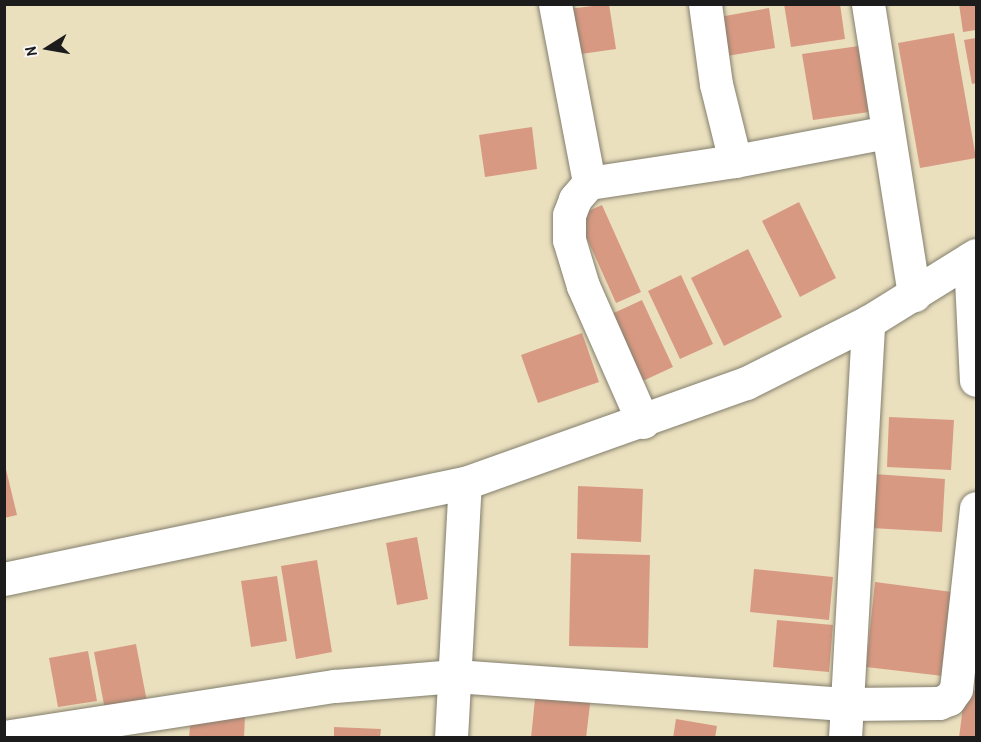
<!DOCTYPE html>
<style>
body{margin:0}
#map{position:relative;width:981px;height:742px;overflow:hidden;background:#eae0be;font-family:"Patrick Hand",sans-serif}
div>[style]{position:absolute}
.building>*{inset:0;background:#d89982}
.roads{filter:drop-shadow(0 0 2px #837e6d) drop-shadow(0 0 2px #837e6d)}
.minor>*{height:33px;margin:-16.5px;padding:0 16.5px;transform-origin:16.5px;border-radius:16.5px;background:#fff}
.tertiary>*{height:33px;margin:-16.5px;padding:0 16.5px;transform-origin:16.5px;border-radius:16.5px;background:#fff}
span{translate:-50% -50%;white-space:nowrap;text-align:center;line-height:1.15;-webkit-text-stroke:4.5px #f6f6f2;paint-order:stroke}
.frame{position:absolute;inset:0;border:6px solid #1c1c1c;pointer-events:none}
.north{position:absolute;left:18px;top:18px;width:60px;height:60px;-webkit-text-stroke:4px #f6f6f2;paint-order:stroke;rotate:259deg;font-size:16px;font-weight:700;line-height:24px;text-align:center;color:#1c1c1c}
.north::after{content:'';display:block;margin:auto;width:21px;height:27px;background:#1c1c1c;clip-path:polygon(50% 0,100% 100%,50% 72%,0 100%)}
</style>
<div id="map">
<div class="building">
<div style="clip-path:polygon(609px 4px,616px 49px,574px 55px,568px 9px)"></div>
<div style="clip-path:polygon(784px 4px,840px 4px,845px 39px,791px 47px)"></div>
<div style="clip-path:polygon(959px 4px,976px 4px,976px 30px,963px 32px)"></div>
<div style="clip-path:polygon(769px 8px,775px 48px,715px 58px,708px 19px)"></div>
<div style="clip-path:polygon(954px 33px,976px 158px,920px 168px,898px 43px)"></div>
<div style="clip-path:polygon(976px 38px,976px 83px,972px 84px,964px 40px)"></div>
<div style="clip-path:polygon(859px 46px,869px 112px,813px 120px,802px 54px)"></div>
<div style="clip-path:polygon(532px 127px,537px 169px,485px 177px,479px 135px)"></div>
<div style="clip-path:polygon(799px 202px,836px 278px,800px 297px,762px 221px)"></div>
<div style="clip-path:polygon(602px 205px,641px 292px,616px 303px,577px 216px)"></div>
<div style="clip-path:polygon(748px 249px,782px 317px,724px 346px,691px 278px)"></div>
<div style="clip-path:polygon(681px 275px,713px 344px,680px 359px,648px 291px)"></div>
<div style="clip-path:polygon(642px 300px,673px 367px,634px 385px,603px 318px)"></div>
<div style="clip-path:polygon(582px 333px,599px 382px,538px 403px,521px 355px)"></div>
<div style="clip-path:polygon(889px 417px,954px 420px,951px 470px,887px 467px)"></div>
<div style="clip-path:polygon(4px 461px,17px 515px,4px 518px)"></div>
<div style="clip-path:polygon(874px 474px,945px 479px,942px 532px,871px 528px)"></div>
<div style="clip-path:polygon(578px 486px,643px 489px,641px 542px,577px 539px)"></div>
<div style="clip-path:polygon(417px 537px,428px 599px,397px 605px,386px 543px)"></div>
<div style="clip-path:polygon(571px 553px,650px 555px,648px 648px,569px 646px)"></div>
<div style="clip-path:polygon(317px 560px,332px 652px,296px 659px,281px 566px)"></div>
<div style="clip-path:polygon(754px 569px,833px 577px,829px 620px,750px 612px)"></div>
<div style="clip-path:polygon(277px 576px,287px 641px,251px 647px,241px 581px)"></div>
<div style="clip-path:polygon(875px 582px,952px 592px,943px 676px,866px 667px)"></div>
<div style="clip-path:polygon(777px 620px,833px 625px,829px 672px,773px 667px)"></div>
<div style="clip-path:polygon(136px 644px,147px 702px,105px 710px,94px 652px)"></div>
<div style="clip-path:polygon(88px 651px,97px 701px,58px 707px,49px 658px)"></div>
<div style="clip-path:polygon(536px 689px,591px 696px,586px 738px,531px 738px)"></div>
<div style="clip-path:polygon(965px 690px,976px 691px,976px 738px,959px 738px)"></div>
<div style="clip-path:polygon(191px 714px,245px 716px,244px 738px,189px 738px)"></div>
<div style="clip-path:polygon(676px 719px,717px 726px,715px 738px,673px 738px)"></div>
<div style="clip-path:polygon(334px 727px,381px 729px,380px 738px,334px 738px)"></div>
</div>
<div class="roads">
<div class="minor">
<div style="left:555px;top:4px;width:182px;rotate:79.2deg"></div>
<div style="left:705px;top:4px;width:81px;rotate:82.2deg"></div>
<div style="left:716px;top:84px;width:79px;rotate:76.1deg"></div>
<div style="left:735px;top:161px;width:155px;rotate:-10.8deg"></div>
<div style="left:868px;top:4px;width:295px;rotate:81deg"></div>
<div style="left:970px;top:259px;width:121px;rotate:87.2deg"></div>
<div style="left:643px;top:422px;width:149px;rotate:-113.8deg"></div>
<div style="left:583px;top:286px;width:48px;rotate:-106.9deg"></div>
<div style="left:569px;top:240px;width:25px;rotate:-90deg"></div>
<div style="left:569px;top:215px;width:17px;rotate:-69deg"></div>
<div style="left:575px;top:199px;width:21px;rotate:-49deg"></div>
<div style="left:589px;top:183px;width:148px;rotate:-8.6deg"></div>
<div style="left:4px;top:737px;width:335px;rotate:-8.8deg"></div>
<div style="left:335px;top:686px;width:120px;rotate:-4.8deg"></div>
<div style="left:455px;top:676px;width:394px;rotate:4.1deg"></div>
<div style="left:848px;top:704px;width:91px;rotate:-0.6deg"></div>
<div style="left:939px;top:703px;width:11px;rotate:-22deg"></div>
<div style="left:949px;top:699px;width:12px;rotate:-55deg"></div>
<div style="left:956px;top:689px;width:182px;rotate:-83.7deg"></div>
<div style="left:451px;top:738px;width:255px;rotate:-86.9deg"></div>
<div style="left:845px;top:738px;width:417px;rotate:-86.8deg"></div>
</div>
<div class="tertiary">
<div style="left:4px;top:579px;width:471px;rotate:-11.8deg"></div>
<div style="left:465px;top:483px;width:298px;rotate:-19.6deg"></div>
<div style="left:746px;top:383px;width:136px;rotate:-26.6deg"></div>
<div style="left:868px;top:322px;width:127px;rotate:-31.8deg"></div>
</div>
</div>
<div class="frame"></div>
<div class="north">N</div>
</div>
